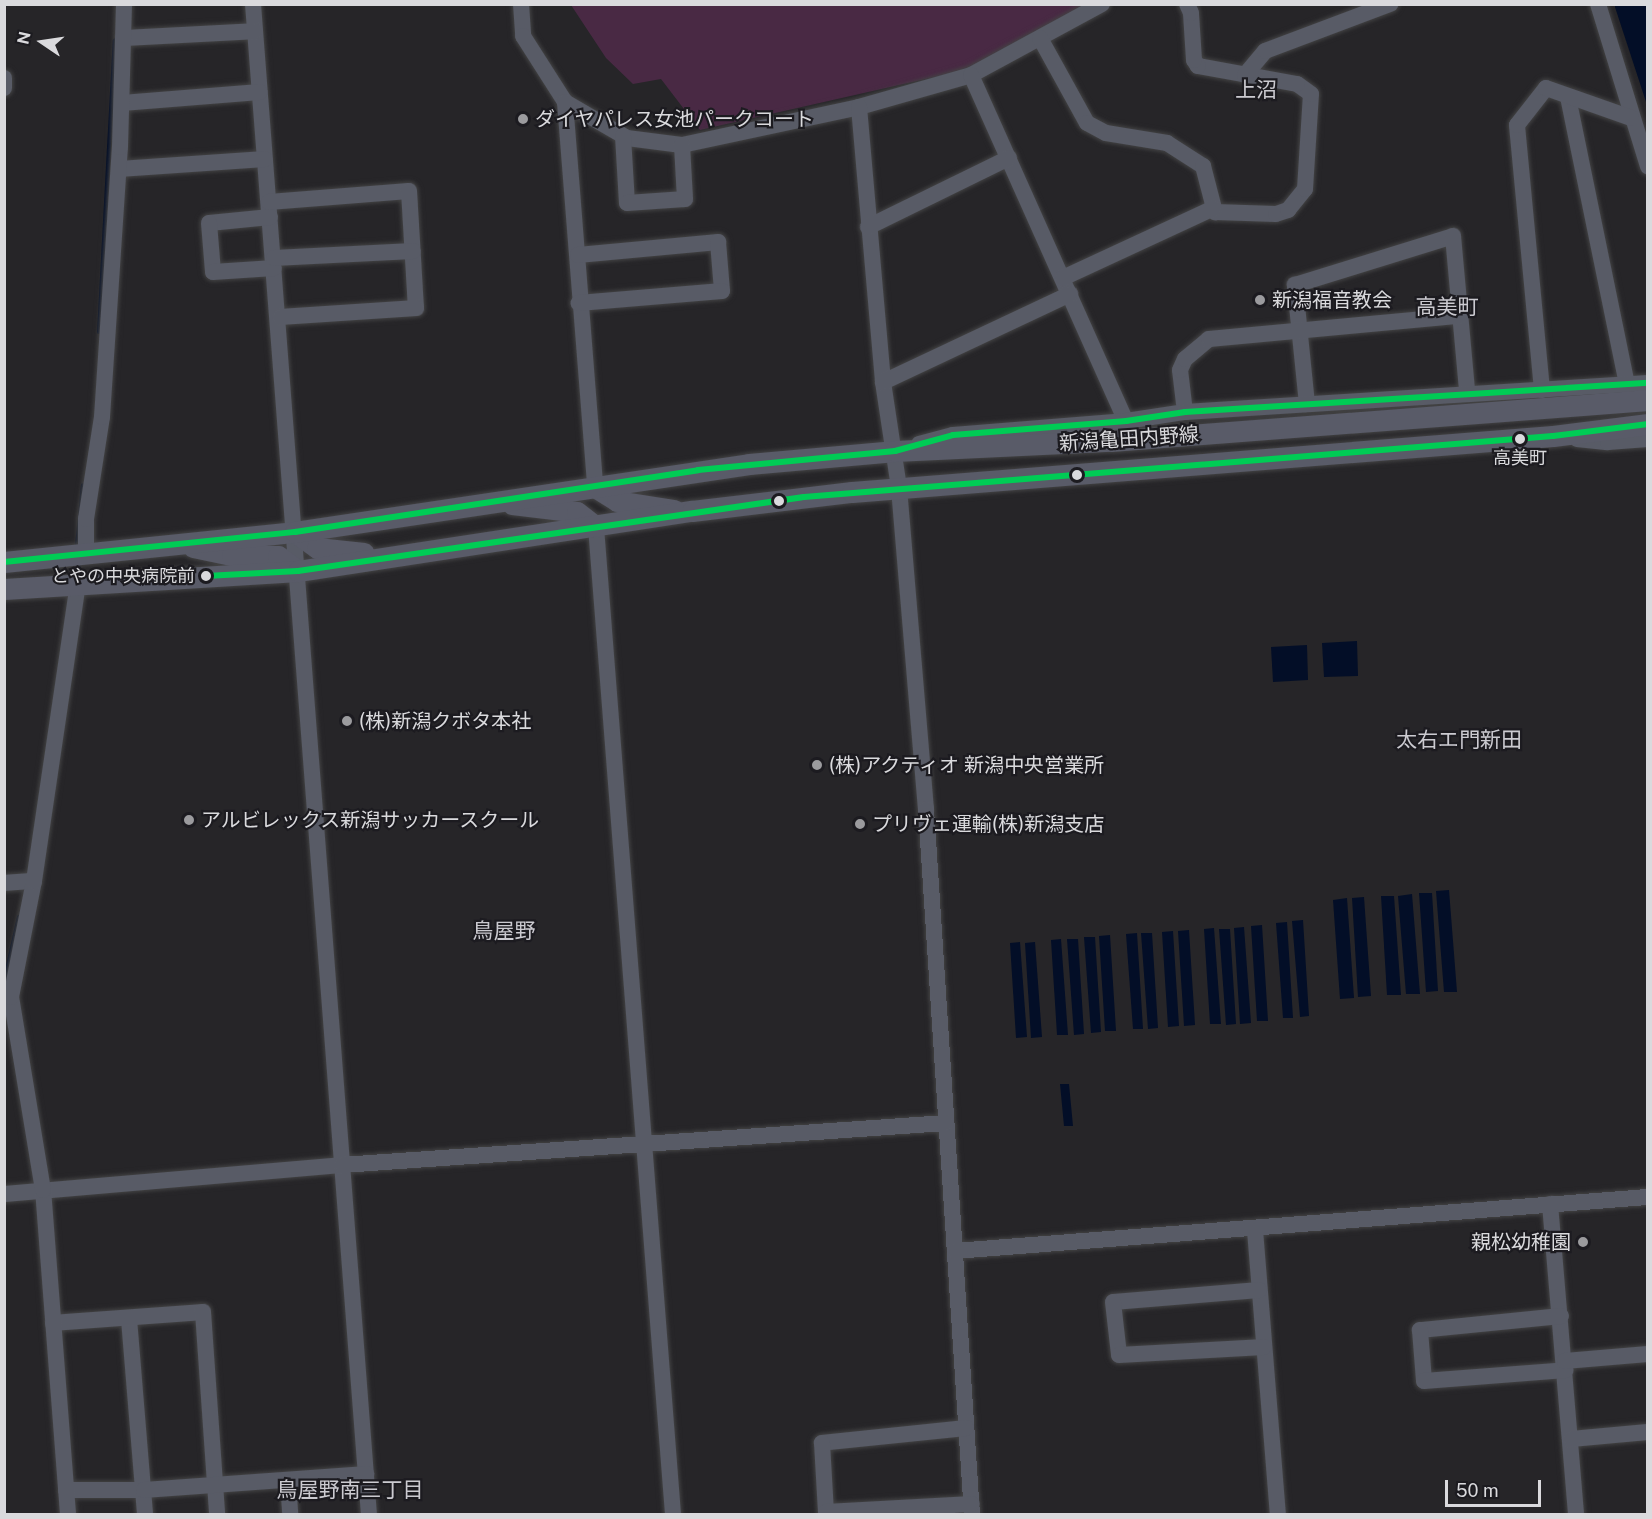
<!DOCTYPE html>
<meta charset="utf-8">
<style>
body{margin:0}
#map{position:relative;width:1652px;height:1519px;overflow:hidden;background:#262528;font-family:"Public Sans","Noto Sans JP",sans-serif}
div>[style]{position:absolute}
.green>*{inset:0;background:#492944}
.water>*{inset:0;background:#030e27}
.stream>*{height:4px;margin:-2px;padding:0 2px;transform-origin:2px;border-radius:2px;background:#030e27}
.roads{filter:drop-shadow(0 0 2px #434344) drop-shadow(0 0 2px #434344)}
.minor>*{height:16px;margin:-8px;padding:0 8px;transform-origin:8px;border-radius:8px;background:#585b66}
.major>*{height:21px;margin:-10.5px;padding:0 10.5px;transform-origin:10.5px;border-radius:10.5px;background:#595b68}
.bus-1>*{height:6px;margin:-3px;padding:0 3px;transform-origin:3px;border-radius:3px;background:#0c5}
.dots>*{width:16px;height:16px;translate:-50% -50%;box-sizing:border-box;border:3px solid #1c1b20;border-radius:50%}
span{translate:-50% -50%;white-space:nowrap;text-align:center;line-height:1.15;-webkit-text-stroke:4.5px #1c1b20;paint-order:stroke}
.bus-label{font-size:18px;color:#dadadd}
.right{translate:-100% -50%;text-align:right}
.poi-label{font-size:20px;color:#dadadd}
.left{translate:0 -50%;text-align:left}
.street-label{font-size:20px;color:#dadadd}
.neighbourhood-label{font-size:21px;color:#cbcad0}
.frame{position:absolute;inset:0;border:6px solid #dadadd;pointer-events:none}
.north{position:absolute;left:12px;top:12px;width:60px;height:60px;-webkit-text-stroke:4px #1c1b20;paint-order:stroke;rotate:283deg;font-size:16px;font-weight:700;line-height:24px;text-align:center;color:#dadadd}
.north::after{content:'';display:block;margin:auto;width:21px;height:27px;background:#dadadd;clip-path:polygon(50% 0,100% 100%,50% 72%,0 100%)}
.scale{position:absolute;left:1445px;top:1480px;width:96px;height:27px;box-sizing:border-box;border:3px solid #dadadd;border-top:0;padding-left:8px;font-size:18px;line-height:21px;white-space:nowrap;color:#dadadd;-webkit-text-stroke:4px #1c1b20;paint-order:stroke}
</style>
<div id="map">
<div class="green">
<div style="clip-path:polygon(571px 5px,1088px 5px,970px 69px,700px 130px,661px 79px,633px 84px,606px 58px)"></div>
</div>
<div class="water">
<div style="clip-path:polygon(1615px 5px,1647px 5px,1647px 105px,1615px 7px)"></div>
<div style="clip-path:polygon(1357px 641px,1358px 676px,1324px 677px,1322px 643px)"></div>
<div style="clip-path:polygon(1307px 645px,1308px 680px,1273px 682px,1271px 647px)"></div>
<div style="clip-path:polygon(1449px 890px,1457px 992px,1444px 992px,1436px 891px)"></div>
<div style="clip-path:polygon(1419px 893px,1432px 893px,1438px 991px,1426px 992px)"></div>
<div style="clip-path:polygon(1412px 894px,1420px 994px,1406px 994px,1398px 896px)"></div>
<div style="clip-path:polygon(1381px 896px,1394px 896px,1401px 995px,1387px 995px)"></div>
<div style="clip-path:polygon(1364px 897px,1371px 996px,1358px 997px,1352px 898px)"></div>
<div style="clip-path:polygon(1347px 898px,1354px 998px,1340px 999px,1333px 900px)"></div>
<div style="clip-path:polygon(1303px 920px,1309px 1016px,1300px 1017px,1292px 921px)"></div>
<div style="clip-path:polygon(1287px 922px,1293px 1018px,1283px 1018px,1276px 923px)"></div>
<div style="clip-path:polygon(1262px 925px,1268px 1021px,1257px 1021px,1251px 926px)"></div>
<div style="clip-path:polygon(1244px 927px,1251px 1023px,1240px 1024px,1234px 928px)"></div>
<div style="clip-path:polygon(1214px 928px,1221px 1024px,1210px 1024px,1204px 929px)"></div>
<div style="clip-path:polygon(1219px 929px,1230px 929px,1236px 1024px,1226px 1025px)"></div>
<div style="clip-path:polygon(1189px 930px,1195px 1025px,1184px 1026px,1178px 931px)"></div>
<div style="clip-path:polygon(1173px 931px,1179px 1026px,1168px 1027px,1162px 932px)"></div>
<div style="clip-path:polygon(1137px 933px,1143px 1029px,1133px 1029px,1126px 934px)"></div>
<div style="clip-path:polygon(1141px 933px,1152px 933px,1158px 1028px,1148px 1029px)"></div>
<div style="clip-path:polygon(1110px 935px,1116px 1031px,1105px 1031px,1099px 936px)"></div>
<div style="clip-path:polygon(1084px 937px,1095px 937px,1101px 1032px,1091px 1033px)"></div>
<div style="clip-path:polygon(1061px 939px,1068px 1035px,1057px 1035px,1051px 940px)"></div>
<div style="clip-path:polygon(1067px 939px,1078px 939px,1084px 1034px,1074px 1035px)"></div>
<div style="clip-path:polygon(1020px 942px,1027px 1037px,1016px 1038px,1010px 943px)"></div>
<div style="clip-path:polygon(1035px 942px,1042px 1037px,1031px 1038px,1025px 943px)"></div>
<div style="clip-path:polygon(1060px 1084px,1069px 1084px,1073px 1126px,1064px 1126px)"></div>
</div>
<div class="stream">
<div style="left:99px;top:332px;width:292px;rotate:-86.9deg"></div>
<div style="left:77px;top:546px;width:61px;rotate:-84.4deg"></div>
<div style="left:78px;top:560px;width:16px;rotate:86deg"></div>
<div style="left:4px;top:983px;width:68px;rotate:-77.2deg"></div>
</div>
<div class="roads">
<div class="minor">
<div style="left:253px;top:4px;width:1514px;rotate:85.61deg"></div>
<div style="left:521px;top:4px;width:32px;rotate:86deg"></div>
<div style="left:523px;top:36px;width:78px;rotate:57.5deg"></div>
<div style="left:565px;top:102px;width:72px;rotate:30.1deg"></div>
<div style="left:627px;top:138px;width:55px;rotate:7.3deg"></div>
<div style="left:682px;top:145px;width:181px;rotate:-12.1deg"></div>
<div style="left:859px;top:107px;width:116px;rotate:-15.9deg"></div>
<div style="left:971px;top:75px;width:149px;rotate:-28.5deg"></div>
<div style="left:1598px;top:4px;width:170px;rotate:72.9deg"></div>
<div style="left:123px;top:38px;width:132px;rotate:-3deg"></div>
<div style="left:1040px;top:38px;width:97px;rotate:61.1deg"></div>
<div style="left:1087px;top:123px;width:21px;rotate:28deg"></div>
<div style="left:1106px;top:133px;width:62px;rotate:9.3deg"></div>
<div style="left:1167px;top:143px;width:43px;rotate:32.6deg"></div>
<div style="left:1203px;top:166px;width:48px;rotate:75.4deg"></div>
<div style="left:1215px;top:212px;width:61px;rotate:1.9deg"></div>
<div style="left:1276px;top:214px;width:13px;rotate:-18deg"></div>
<div style="left:1288px;top:210px;width:27px;rotate:-51deg"></div>
<div style="left:1305px;top:189px;width:95px;rotate:-86.4deg"></div>
<div style="left:1311px;top:94px;width:17px;rotate:-144deg"></div>
<div style="left:1297px;top:84px;width:101px;rotate:-169.7deg"></div>
<div style="left:1198px;top:66px;width:7px;rotate:-124deg"></div>
<div style="left:1194px;top:60px;width:47px;rotate:-93.7deg"></div>
<div style="left:1191px;top:13px;width:10px;rotate:-114deg"></div>
<div style="left:971px;top:75px;width:379px;rotate:65.9deg"></div>
<div style="left:1245px;top:75px;width:31px;rotate:-50deg"></div>
<div style="left:1265px;top:51px;width:134px;rotate:-20.6deg"></div>
<div style="left:4px;top:78px;width:10px;rotate:90deg"></div>
<div style="left:1568px;top:97px;width:293px;rotate:78.4deg"></div>
<div style="left:565px;top:102px;width:386px;rotate:85.5deg"></div>
<div style="left:122px;top:103px;width:138px;rotate:-4.6deg"></div>
<div style="left:859px;top:107px;width:276px;rotate:85deg"></div>
<div style="left:883px;top:382px;width:107px;rotate:81.4deg"></div>
<div style="left:899px;top:488px;width:322px;rotate:85.2deg"></div>
<div style="left:926px;top:809px;width:706px;rotate:86.27deg"></div>
<div style="left:623px;top:136px;width:67px;rotate:86.6deg"></div>
<div style="left:627px;top:203px;width:58px;rotate:-3.9deg"></div>
<div style="left:685px;top:199px;width:54px;rotate:-93.2deg"></div>
<div style="left:119px;top:169px;width:146px;rotate:-3.9deg"></div>
<div style="left:269px;top:202px;width:140px;rotate:-4.5deg"></div>
<div style="left:409px;top:191px;width:117px;rotate:86.6deg"></div>
<div style="left:416px;top:308px;width:136px;rotate:176.2deg"></div>
<div style="left:270px;top:217px;width:61px;rotate:174.4deg"></div>
<div style="left:209px;top:223px;width:49px;rotate:85.3deg"></div>
<div style="left:213px;top:272px;width:61px;rotate:-3.8deg"></div>
<div style="left:868px;top:227px;width:157px;rotate:-26.1deg"></div>
<div style="left:578px;top:255px;width:141px;rotate:-5.3deg"></div>
<div style="left:718px;top:242px;width:49px;rotate:85.3deg"></div>
<div style="left:722px;top:291px;width:144px;rotate:175.2deg"></div>
<div style="left:274px;top:258px;width:139px;rotate:-2.9deg"></div>
<div style="left:1063px;top:278px;width:166px;rotate:-24.9deg"></div>
<div style="left:883px;top:382px;width:207px;rotate:-25.2deg"></div>
<div style="left:1542px;top:390px;width:266px;rotate:-95.4deg"></div>
<div style="left:1517px;top:125px;width:47px;rotate:-51.9deg"></div>
<div style="left:1546px;top:88px;width:90px;rotate:19.4deg"></div>
<div style="left:1307px;top:404px;width:120px;rotate:-95.8deg"></div>
<div style="left:1295px;top:285px;width:165px;rotate:-17.2deg"></div>
<div style="left:1453px;top:236px;width:156px;rotate:84.8deg"></div>
<div style="left:1185px;top:412px;width:42px;rotate:-96.8deg"></div>
<div style="left:1180px;top:370px;width:12px;rotate:-66deg"></div>
<div style="left:1185px;top:359px;width:31px;rotate:-40deg"></div>
<div style="left:1209px;top:339px;width:251px;rotate:-5.3deg"></div>
<div style="left:1577px;top:439px;width:31px;rotate:6deg"></div>
<div style="left:1608px;top:442px;width:40px;rotate:-4.3deg"></div>
<div style="left:919px;top:444px;width:35px;rotate:-15deg"></div>
<div style="left:953px;top:435px;width:174px;rotate:-4.6deg"></div>
<div style="left:1126px;top:421px;width:60px;rotate:-8.7deg"></div>
<div style="left:1185px;top:412px;width:464px;rotate:-3.6deg"></div>
<div style="left:596px;top:527px;width:990px;rotate:85.54deg"></div>
<div style="left:86px;top:552px;width:33px;rotate:-90deg"></div>
<div style="left:86px;top:519px;width:103px;rotate:-81.1deg"></div>
<div style="left:102px;top:417px;width:271px;rotate:-86.2deg"></div>
<div style="left:120px;top:147px;width:143px;rotate:-88.4deg"></div>
<div style="left:4px;top:883px;width:30px;rotate:-4deg"></div>
<div style="left:4px;top:1194px;width:339px;rotate:-4.9deg"></div>
<div style="left:342px;top:1165px;width:605px;rotate:-3.98deg"></div>
<div style="left:1550px;top:1204px;width:311px;rotate:85.2deg"></div>
<div style="left:1255px;top:1230px;width:285px;rotate:85.4deg"></div>
<div style="left:955px;top:1251px;width:695px;rotate:-4.46deg"></div>
<div style="left:1259px;top:1290px;width:146px;rotate:175.3deg"></div>
<div style="left:1113px;top:1302px;width:53px;rotate:83.5deg"></div>
<div style="left:1119px;top:1355px;width:145px;rotate:-3.2deg"></div>
<div style="left:1561px;top:1316px;width:142px;rotate:174.3deg"></div>
<div style="left:1420px;top:1330px;width:51px;rotate:85.5deg"></div>
<div style="left:1424px;top:1381px;width:142px;rotate:-4.4deg"></div>
<div style="left:129px;top:1319px;width:196px;rotate:85.3deg"></div>
<div style="left:53px;top:1323px;width:150px;rotate:-4.2deg"></div>
<div style="left:203px;top:1312px;width:202px;rotate:86deg"></div>
<div style="left:1565px;top:1361px;width:83px;rotate:-4.8deg"></div>
<div style="left:966px;top:1428px;width:145px;rotate:174.1deg"></div>
<div style="left:822px;top:1443px;width:69px;rotate:86.7deg"></div>
<div style="left:826px;top:1512px;width:146px;rotate:-3.1deg"></div>
<div style="left:1571px;top:1439px;width:77px;rotate:-5.2deg"></div>
<div style="left:288px;top:1482px;width:32px;rotate:86deg"></div>
<div style="left:66px;top:1490px;width:78px"></div>
<div style="left:144px;top:1490px;width:223px;rotate:-4.1deg"></div>
<div style="left:68px;top:1514px;width:325px;rotate:-94.4deg"></div>
<div style="left:43px;top:1190px;width:196px;rotate:-99.4deg"></div>
<div style="left:11px;top:997px;width:118px;rotate:-78.8deg"></div>
<div style="left:34px;top:881px;width:300px;rotate:-81.6deg"></div>
</div>
<div class="major">
<div style="left:595px;top:487px;width:26px;rotate:32deg"></div>
<div style="left:617px;top:501px;width:58px;rotate:9deg"></div>
<div style="left:512px;top:504px;width:65px;rotate:7deg"></div>
<div style="left:577px;top:512px;width:24px;rotate:38deg"></div>
<div style="left:295px;top:532px;width:27px;rotate:36deg"></div>
<div style="left:317px;top:548px;width:47px;rotate:6.1deg"></div>
<div style="left:193px;top:547px;width:40px;rotate:12deg"></div>
<div style="left:232px;top:555px;width:46px;rotate:1.2deg"></div>
<div style="left:278px;top:556px;width:25px;rotate:37deg"></div>
<div style="left:4px;top:562px;width:293px;rotate:-5.9deg"></div>
<div style="left:295px;top:532px;width:459px;rotate:-8.5deg"></div>
<div style="left:749px;top:464px;width:147px;rotate:-5.1deg"></div>
<div style="left:895px;top:451px;width:216px;rotate:-2.7deg"></div>
<div style="left:1111px;top:441px;width:539px;rotate:-4.37deg"></div>
<div style="left:4px;top:589px;width:295px;rotate:-3.5deg"></div>
<div style="left:298px;top:571px;width:399px;rotate:-8.7deg"></div>
<div style="left:692px;top:511px;width:161px;rotate:-6.8deg"></div>
<div style="left:852px;top:492px;width:703px;rotate:-4.57deg"></div>
<div style="left:1553px;top:436px;width:96px;rotate:-7.2deg"></div>
</div>
</div>
<div class="bus-1">
<div style="left:4px;top:562px;width:293px;rotate:-5.9deg"></div>
<div style="left:295px;top:532px;width:408px;rotate:-8.7deg"></div>
<div style="left:698px;top:470px;width:198px;rotate:-5.5deg"></div>
<div style="left:895px;top:451px;width:60px;rotate:-15.4deg"></div>
<div style="left:953px;top:435px;width:174px;rotate:-4.6deg"></div>
<div style="left:1126px;top:421px;width:60px;rotate:-8.7deg"></div>
<div style="left:1185px;top:412px;width:464px;rotate:-3.6deg"></div>
<div style="left:206px;top:576px;width:92px;rotate:-3.1deg"></div>
<div style="left:298px;top:571px;width:511px;rotate:-8.32deg"></div>
<div style="left:804px;top:497px;width:751px;rotate:-4.66deg"></div>
<div style="left:1553px;top:436px;width:96px;rotate:-7.2deg"></div>
</div>
<div class="dots">
<div style="left:523px;top:119px;background:#9b9b9e"></div>
<div style="left:1260px;top:300px;background:#9b9b9e"></div>
<div style="left:1520px;top:439px;background:#dadadd"></div>
<div style="left:1077px;top:475px;background:#dadadd"></div>
<div style="left:779px;top:501px;background:#dadadd"></div>
<div style="left:206px;top:576px;background:#dadadd"></div>
<div style="left:347px;top:721px;background:#9b9b9e"></div>
<div style="left:817px;top:765px;background:#9b9b9e"></div>
<div style="left:189px;top:820px;background:#9b9b9e"></div>
<div style="left:860px;top:824px;background:#9b9b9e"></div>
<div style="left:1583px;top:1242px;background:#9b9b9e"></div>
</div>
<div class="bus-label">
<span style="left:1520px;top:458px">高美町</span>
<span class="right" style="left:195px;top:576px">とやの中央病院前</span>
</div>
<div class="poi-label">
<span class="left" style="left:535px;top:119px">ダイヤパレス女池パークコート</span>
<span class="left" style="left:1272px;top:300px">新潟福音教会</span>
<span class="left" style="left:359px;top:721px">(株)新潟クボタ本社</span>
<span class="left" style="left:829px;top:765px">(株)アクティオ 新潟中央営業所</span>
<span class="left" style="left:201px;top:820px">アルビレックス新潟サッカースクール</span>
<span class="left" style="left:872px;top:824px">プリヴェ運輸(株)新潟支店</span>
<span class="right" style="left:1571px;top:1242px">親松幼稚園</span>
</div>
<div class="street-label">
<span style="left:1129px;top:439px;rotate:-4deg">新潟亀田内野線</span>
</div>
<div class="neighbourhood-label">
<span style="left:1256px;top:90px">上沼</span>
<span style="left:1447px;top:307px">高美町</span>
<span style="left:1459px;top:740px">太右エ門新田</span>
<span style="left:504px;top:931px">鳥屋野</span>
<span style="left:350px;top:1490px">鳥屋野南三丁目</span>
</div>
<div class="frame"></div>
<div class="north">N</div>
<div class="scale">50 m</div>
</div>
